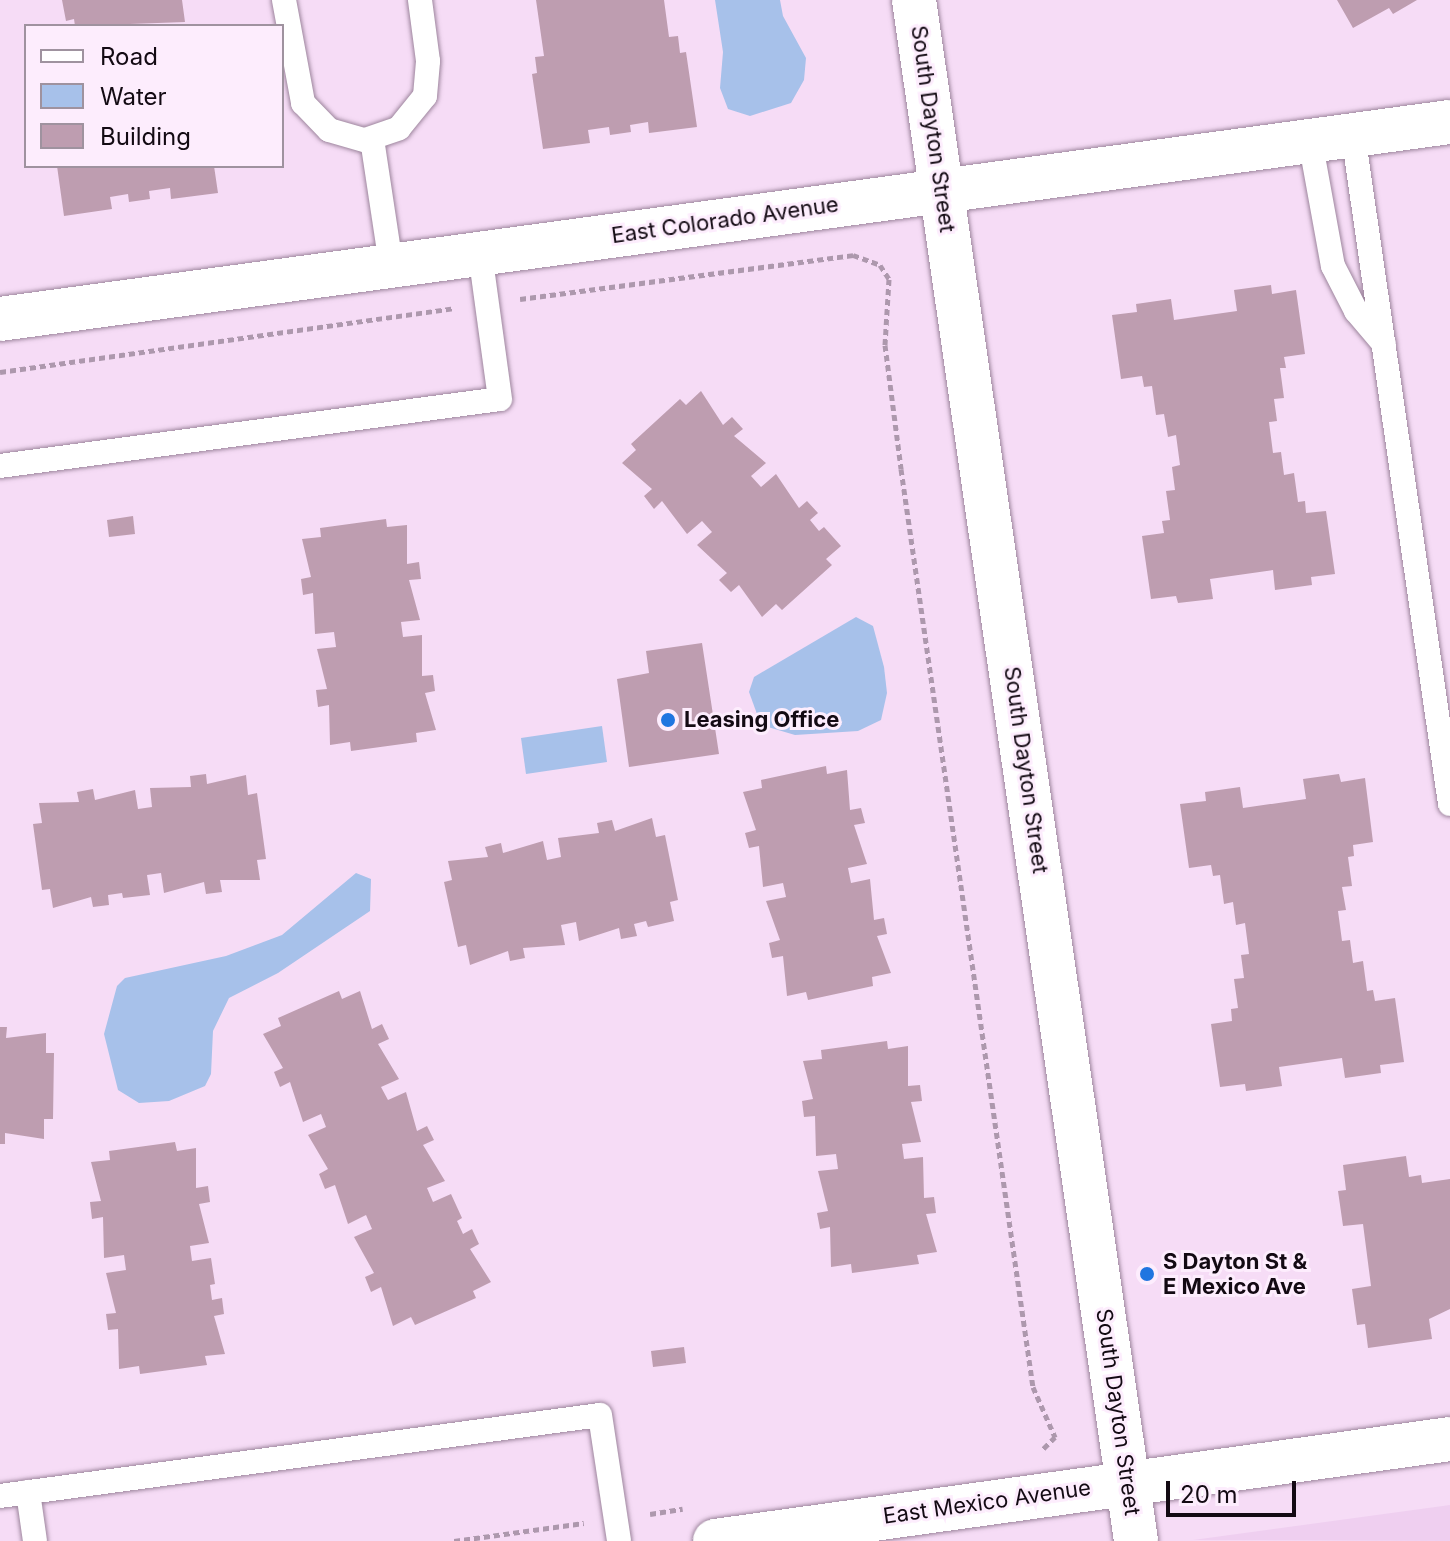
<!DOCTYPE html>
<style>
body{margin:0}
#map{position:relative;width:1450px;height:1541px;overflow:hidden;background:#f6dcf6;font-family:Inter,sans-serif}
div>[style]{position:absolute}
.built>*{inset:0;background:#efcff0}
.water>*{inset:0;background:#a7c1ea}
.building>*{inset:0;background:#be9db0}
.path>*{height:5px;margin-top:-2.5px;transform-origin:0;background:repeating-linear-gradient(90deg,#ad98ad 0 6px,transparent 0 10px)}
.roads{filter:drop-shadow(0 0 2px #9d859d) drop-shadow(0 0 2px #9d859d)}
.lane>*{height:24px;margin:-12px;padding:0 12px;transform-origin:12px;border-radius:12px;background:#fff}
.street>*{height:44px;margin:-22px;padding:0 22px;transform-origin:22px;border-radius:22px;background:#fff}
.secondary>*{height:44px;margin:-22px;padding:0 22px;transform-origin:22px;border-radius:22px;background:#fff}
.dots>*{width:22px;height:22px;translate:-50% -50%;box-sizing:border-box;border:4px solid #fdedfd;border-radius:50%}
span{translate:-50% -50%;white-space:nowrap;text-align:center;line-height:1.15;-webkit-text-stroke:6px #fdedfd;paint-order:stroke}
.street-label{font-size:22px;color:#130a13}
.poi-label{font-size:22px;color:#130a13;font-weight:700}
.left{translate:0 -50%;text-align:left}
.legend{position:absolute;left:24px;top:24px;width:260px;height:144px;box-sizing:border-box;background:#fdedfd;border:2px solid #9f929f;margin:0;padding:10px 14px;list-style:none;font-size:24px;color:#130a13}
.legend li{display:flex;align-items:center;gap:16px;height:40px}
.legend b{width:40px;border:2px solid #9f929f}
.scale{position:absolute;left:1166px;top:1481px;width:130px;height:36px;box-sizing:border-box;border:4px solid #130a13;border-top:0;padding-left:10px;font-size:24px;line-height:28px;white-space:nowrap;color:#130a13;-webkit-text-stroke:6px #fdedfd;paint-order:stroke}
</style>
<div id="map">
<div class="built">
<div style="clip-path:polygon(1450px 1505px,1450px 1541px,1193px 1540px)"></div>
</div>
<div class="water">
<div style="clip-path:polygon(715px 0,780px 0,783px 16px,806px 58px,804px 80px,791px 103px,750px 116px,728px 109px,720px 88px,723px 52px)"></div>
<div style="clip-path:polygon(856px 617px,873px 626px,884px 667px,887px 693px,881px 720px,858px 731px,795px 735px,761px 725px,749px 692px,754px 677px)"></div>
<div style="clip-path:polygon(602px 726px,607px 762px,526px 774px,521px 738px)"></div>
<div style="clip-path:polygon(356px 873px,371px 879px,370px 911px,278px 973px,229px 998px,213px 1031px,211px 1074px,205px 1086px,169px 1101px,139px 1103px,118px 1090px,104px 1034px,117px 986px,125px 978px,226px 956px,282px 935px)"></div>
</div>
<div class="building">
<div style="clip-path:polygon(62px 0,182px 0,185px 22px,75px 26px,74px 19px,66px 21px)"></div>
<div style="clip-path:polygon(536px 0,664px 0,669px 37px,678px 36px,680px 53px,686px 52px,697px 127px,649px 133px,648px 122px,630px 125px,631px 132px,610px 135px,609px 127px,588px 130px,590px 143px,543px 149px,532px 74px,537px 73px,535px 57px,544px 56px)"></div>
<div style="clip-path:polygon(1337px 0,1417px 0,1393px 14px,1389px 8px,1353px 28px)"></div>
<div style="clip-path:polygon(57px 166px,214px 166px,218px 193px,171px 199px,170px 188px,149px 191px,150px 199px,129px 202px,128px 194px,110px 197px,112px 209px,64px 216px)"></div>
<div style="clip-path:polygon(1271px 285px,1272px 294px,1296px 290px,1305px 354px,1284px 357px,1286px 368px,1280px 368px,1284px 398px,1274px 399px,1277px 421px,1269px 422px,1273px 453px,1281px 452px,1284px 475px,1294px 473px,1298px 502px,1305px 501px,1306px 513px,1326px 511px,1335px 574px,1311px 577px,1312px 585px,1275px 590px,1273px 570px,1210px 579px,1213px 599px,1178px 603px,1176px 596px,1151px 599px,1142px 536px,1164px 533px,1162px 521px,1170px 520px,1166px 491px,1175px 490px,1172px 467px,1180px 465px,1176px 435px,1168px 437px,1164px 414px,1156px 415px,1152px 386px,1144px 387px,1142px 376px,1121px 379px,1112px 315px,1137px 312px,1136px 304px,1171px 299px,1174px 320px,1237px 311px,1234px 290px)"></div>
<div style="clip-path:polygon(701px 391px,723px 425px,732px 417px,743px 429px,734px 436px,766px 463px,751px 476px,761px 487px,776px 474px,799px 508px,807px 501px,818px 513px,810px 520px,819px 531px,824px 527px,841px 546px,826px 559px,832px 565px,782px 610px,776px 604px,762px 617px,739px 585px,731px 592px,719px 580px,727px 573px,697px 545px,712px 532px,702px 521px,687px 534px,662px 501px,654px 509px,644px 496px,652px 489px,622px 463px,636px 450px,631px 444px,680px 399px,686px 405px)"></div>
<div style="clip-path:polygon(133px 516px,135px 534px,109px 537px,107px 520px)"></div>
<div style="clip-path:polygon(386px 519px,387px 527px,407px 525px,407px 564px,419px 562px,421px 579px,409px 580px,420px 620px,401px 622px,403px 637px,422px 635px,422px 676px,433px 675px,435px 691px,425px 693px,436px 730px,416px 733px,417px 742px,351px 751px,350px 742px,330px 745px,329px 705px,318px 707px,316px 690px,327px 689px,317px 649px,336px 647px,334px 632px,315px 634px,313px 593px,303px 595px,301px 579px,311px 577px,302px 539px,321px 537px,320px 528px)"></div>
<div style="clip-path:polygon(702px 643px,719px 754px,629px 767px,617px 679px,649px 673px,646px 651px)"></div>
<div style="clip-path:polygon(826px 766px,827px 774px,847px 770px,850px 810px,861px 808px,865px 823px,854px 825px,867px 864px,848px 868px,851px 883px,870px 879px,874px 920px,884px 918px,887px 934px,877px 936px,891px 973px,872px 977px,873px 986px,808px 1000px,806px 992px,787px 996px,783px 956px,772px 958px,769px 943px,780px 940px,766px 901px,786px 897px,783px 883px,763px 887px,759px 846px,749px 848px,745px 833px,756px 830px,743px 792px,762px 788px,761px 780px)"></div>
<div style="clip-path:polygon(206px 774px,207px 784px,246px 775px,248px 795px,257px 793px,266px 859px,257px 860px,260px 880px,220px 880px,222px 892px,206px 894px,204px 882px,164px 893px,161px 873px,147px 875px,150px 895px,123px 898px,122px 893px,108px 895px,109px 905px,93px 907px,91px 897px,53px 908px,50px 889px,42px 890px,33px 824px,42px 823px,39px 803px,79px 802px,77px 792px,93px 789px,95px 800px,135px 790px,138px 809px,152px 807px,150px 788px,191px 787px,190px 776px)"></div>
<div style="clip-path:polygon(1339px 774px,1341px 782px,1365px 778px,1373px 842px,1353px 845px,1354px 856px,1348px 857px,1352px 886px,1342px 887px,1346px 910px,1338px 911px,1342px 941px,1350px 940px,1353px 963px,1363px 961px,1367px 991px,1373px 990px,1375px 1001px,1395px 998px,1404px 1062px,1380px 1065px,1381px 1073px,1345px 1078px,1342px 1058px,1279px 1067px,1282px 1086px,1246px 1091px,1245px 1084px,1220px 1087px,1211px 1024px,1232px 1021px,1231px 1009px,1238px 1008px,1234px 979px,1244px 978px,1241px 955px,1249px 954px,1245px 923px,1236px 925px,1233px 902px,1224px 904px,1220px 875px,1213px 876px,1211px 865px,1189px 868px,1180px 804px,1206px 801px,1205px 792px,1240px 787px,1243px 808px,1306px 799px,1303px 779px)"></div>
<div style="clip-path:polygon(652px 818px,656px 837px,665px 835px,678px 900px,670px 902px,674px 921px,648px 927px,646px 921px,634px 924px,637px 936px,621px 939px,619px 928px,579px 941px,576px 922px,561px 925px,565px 945px,523px 948px,525px 958px,510px 961px,508px 951px,470px 965px,466px 945px,458px 947px,444px 882px,452px 880px,448px 861px,488px 857px,485px 847px,501px 843px,503px 853px,543px 841px,547px 860px,561px 857px,558px 838px,599px 833px,597px 823px,612px 820px,615px 831px)"></div>
<div style="clip-path:polygon(339px 991px,342px 999px,360px 991px,372px 1029px,382px 1024px,389px 1039px,378px 1044px,399px 1079px,381px 1087px,388px 1100px,406px 1092px,417px 1131px,427px 1126px,434px 1140px,423px 1145px,445px 1181px,427px 1188px,433px 1202px,451px 1194px,462px 1218px,457px 1221px,463px 1234px,472px 1229px,479px 1244px,470px 1249px,491px 1282px,473px 1291px,476px 1298px,415px 1325px,411px 1317px,393px 1326px,381px 1287px,371px 1292px,365px 1277px,374px 1273px,354px 1237px,372px 1229px,366px 1215px,348px 1224px,335px 1185px,325px 1189px,319px 1174px,328px 1169px,308px 1135px,326px 1127px,321px 1114px,303px 1122px,290px 1082px,280px 1087px,274px 1072px,283px 1068px,263px 1034px,281px 1026px,278px 1018px)"></div>
<div style="clip-path:polygon(0 1027px,7px 1027px,6px 1038px,46px 1033px,46px 1053px,54px 1053px,53px 1119px,44px 1119px,44px 1139px,5px 1133px,5px 1144px,0 1144px)"></div>
<div style="clip-path:polygon(887px 1041px,888px 1049px,908px 1046px,908px 1086px,920px 1085px,922px 1101px,911px 1102px,921px 1142px,902px 1144px,904px 1159px,923px 1157px,924px 1198px,934px 1197px,936px 1213px,926px 1214px,937px 1252px,917px 1255px,919px 1264px,852px 1273px,851px 1264px,831px 1267px,830px 1227px,820px 1229px,817px 1213px,828px 1211px,818px 1171px,838px 1169px,836px 1154px,816px 1156px,815px 1116px,804px 1117px,802px 1101px,813px 1099px,803px 1061px,822px 1059px,821px 1050px)"></div>
<div style="clip-path:polygon(175px 1142px,177px 1151px,196px 1148px,196px 1188px,208px 1186px,210px 1202px,199px 1204px,209px 1243px,190px 1246px,192px 1261px,211px 1258px,215px 1284px,210px 1285px,212px 1300px,222px 1298px,224px 1314px,214px 1316px,225px 1354px,205px 1356px,207px 1365px,140px 1374px,139px 1366px,119px 1369px,118px 1329px,108px 1330px,106px 1314px,116px 1313px,106px 1273px,126px 1270px,124px 1255px,104px 1258px,103px 1217px,92px 1219px,90px 1202px,101px 1201px,91px 1162px,110px 1160px,109px 1151px)"></div>
<div style="clip-path:polygon(1406px 1156px,1409px 1177px,1421px 1175px,1422px 1183px,1450px 1179px,1450px 1309px,1429px 1319px,1432px 1339px,1368px 1348px,1365px 1324px,1357px 1325px,1352px 1289px,1371px 1286px,1363px 1224px,1343px 1226px,1338px 1191px,1346px 1190px,1343px 1165px)"></div>
<div style="clip-path:polygon(684px 1347px,686px 1363px,653px 1367px,651px 1351px)"></div>
</div>
<div class="path">
<div style="left:520px;top:299px;width:336px;rotate:-7.5deg"></div>
<div style="left:853px;top:255px;width:29px;rotate:20deg"></div>
<div style="left:880px;top:265px;width:17px;rotate:57deg"></div>
<div style="left:889px;top:279px;width:66px;rotate:93.5deg"></div>
<div style="left:885px;top:345px;width:125px;rotate:82.6deg"></div>
<div style="left:901px;top:469px;width:927px;rotate:81.82deg"></div>
<div style="left:1033px;top:1387px;width:55px;rotate:66.3deg"></div>
<div style="left:1055px;top:1437px;width:18px;rotate:135deg"></div>
<div style="left:0;top:372px;width:459px;rotate:-8deg"></div>
<div style="left:650px;top:1514px;width:33px;rotate:-9deg"></div>
<div style="left:454px;top:1541px;width:131px;rotate:-7.9deg"></div>
</div>
<div class="roads">
<div class="lane">
<div style="left:284px;top:0;width:105px;rotate:79.5deg"></div>
<div style="left:303px;top:103px;width:37px;rotate:46deg"></div>
<div style="left:329px;top:130px;width:37px;rotate:16deg"></div>
<div style="left:365px;top:140px;width:36px;rotate:-19deg"></div>
<div style="left:399px;top:128px;width:41px;rotate:-50.9deg"></div>
<div style="left:425px;top:96px;width:35px;rotate:-85deg"></div>
<div style="left:428px;top:61px;width:62px;rotate:-97.5deg"></div>
<div style="left:1353px;top:134px;width:677px;rotate:81.76deg"></div>
<div style="left:372px;top:139px;width:127px;rotate:81.4deg"></div>
<div style="left:1310px;top:140px;width:128px;rotate:79.7deg"></div>
<div style="left:1333px;top:266px;width:51px;rotate:62.9deg"></div>
<div style="left:1356px;top:311px;width:43px;rotate:49.7deg"></div>
<div style="left:0;top:466px;width:504px;rotate:-7.63deg"></div>
<div style="left:500px;top:399px;width:147px;rotate:-97.8deg"></div>
<div style="left:28px;top:1492px;width:49px;rotate:81.9deg"></div>
<div style="left:0;top:1496px;width:605px;rotate:-7.69deg"></div>
<div style="left:600px;top:1415px;width:127px;rotate:81.4deg"></div>
</div>
<div class="street">
<div style="left:0;top:319px;width:1463px;rotate:-7.74deg"></div>
</div>
<div class="secondary">
<div style="left:914px;top:0;width:1557px;rotate:81.8deg"></div>
<div style="left:715px;top:1541px;width:742px;rotate:-7.9deg"></div>
</div>
</div>
<div class="dots">
<div style="left:668px;top:720px;background:#2076e0"></div>
<div style="left:1147px;top:1274px;background:#2076e0"></div>
</div>
<div class="street-label">
<span style="left:933px;top:129px;rotate:82deg">South Dayton Street</span>
<span style="left:725px;top:220px;rotate:-8deg">East Colorado Avenue</span>
<span style="left:1026px;top:770px;rotate:82deg">South Dayton Street</span>
<span style="left:1118px;top:1412px;rotate:82deg">South Dayton Street</span>
<span style="left:987px;top:1502px;rotate:-8deg">East Mexico Avenue</span>
</div>
<div class="poi-label">
<span class="left" style="left:684px;top:720px">Leasing Office</span>
<span class="left" style="left:1163px;top:1274px">S Dayton St &amp;<br>E Mexico Ave</span>
</div>
<ul class="legend">
<li><b style="height:10px;background:#fff"></b>Road</li>
<li><b style="height:22px;background:#a7c1ea"></b>Water</li>
<li><b style="height:22px;background:#be9db0"></b>Building</li>
</ul>
<div class="scale">20 m</div>
</div>
